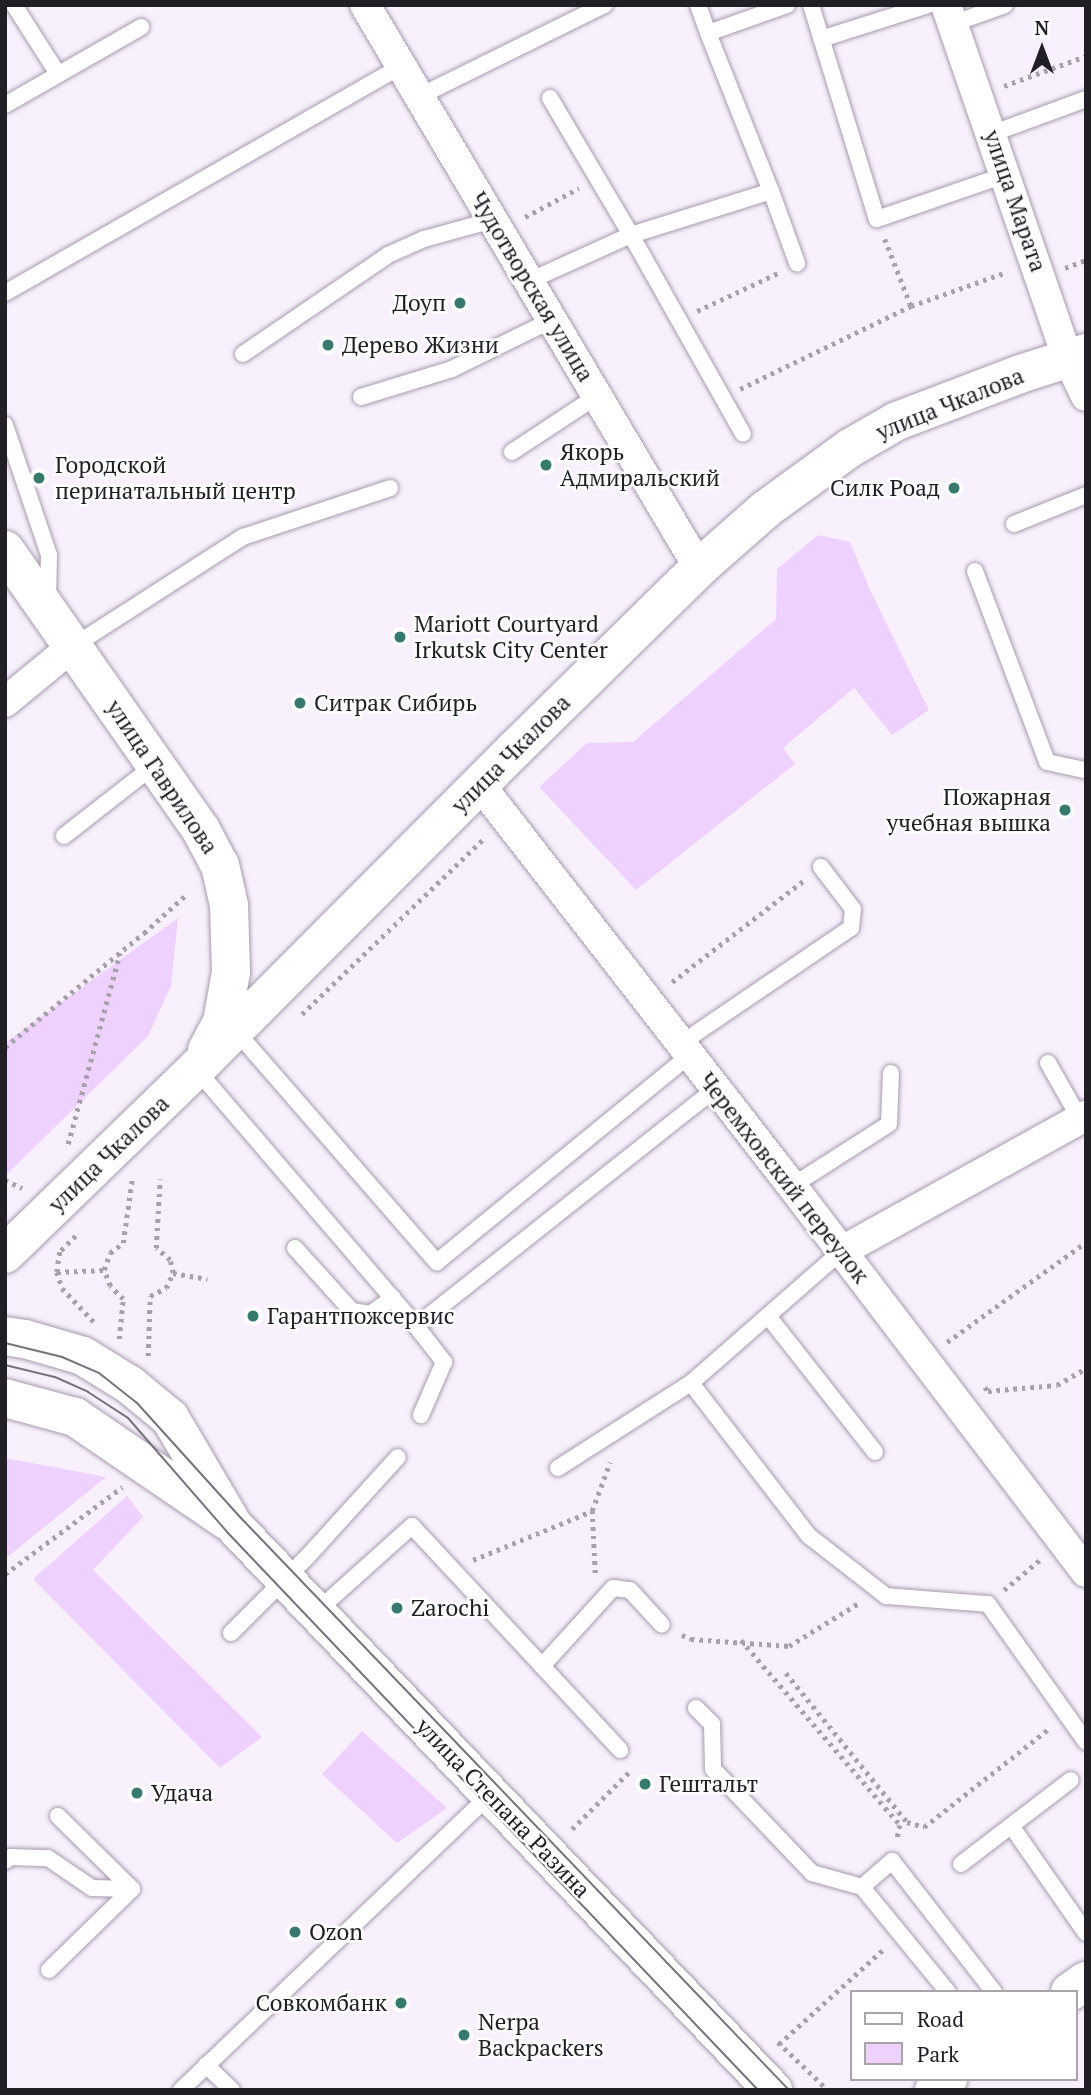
<!DOCTYPE html>
<meta charset="utf-8">
<style>
body{margin:0}
#map{position:relative;width:1091px;height:2095px;overflow:hidden;background:#f8f1fd;font-family:"PT Serif",serif}
div>[style]{position:absolute}
.green>*{inset:0;background:#eed1ff}
.path>*{height:4.5px;margin-top:-2.25px;transform-origin:0;background:repeating-linear-gradient(90deg,#a7a1ab 0 3.5px,transparent 0 8.5px)}
.roads{filter:drop-shadow(0 0 2px #a69bad) drop-shadow(0 0 2px #a69bad)}
.lane>*{height:16px;margin:-8px;padding:0 8px;transform-origin:8px;border-radius:8px;background:#fff}
.street>*{height:30px;margin:-15px;padding:0 15px;transform-origin:15px;border-radius:15px;background:#fff}
.secondary>*{height:38px;margin:-19px;padding:0 19px;transform-origin:19px;border-radius:19px;background:#fff}
.tram>*{height:2px;margin:-1px;padding:0 1px;transform-origin:1px;border-radius:1px;background:#77727b}
.dots>*{width:19px;height:19px;translate:-50% -50%;box-sizing:border-box;border:4px solid #fff;border-radius:50%}
span{translate:-50% -50%;white-space:nowrap;text-align:center;line-height:1.15;-webkit-text-stroke:5px #fff;paint-order:stroke}
.street-label{font-size:23px;color:#221e25}
.poi-label{font-size:23px;color:#221e25}
.right{translate:-100% -50%;text-align:right}
.left{translate:0 -50%;text-align:left}
.frame{position:absolute;inset:0;border:7px solid #221e25;pointer-events:none}
.legend{position:absolute;left:850px;top:1990px;width:228px;height:91px;box-sizing:border-box;background:#fff;border:2px solid #a7a5a8;margin:0;padding:9px 12px;list-style:none;font-size:21px;color:#221e25}
.legend li{display:flex;align-items:center;gap:14px;height:35px}
.legend b{width:35px;border:2px solid #a7a5a8}
.north{position:absolute;left:1007px;top:14px;width:70px;height:70px;-webkit-text-stroke:5px #fff;paint-order:stroke;rotate:0deg;font-size:19px;font-weight:700;line-height:28px;text-align:center;color:#221e25}
.north::after{content:'';display:block;margin:auto;width:24px;height:32px;background:#221e25;clip-path:polygon(50% 0,100% 100%,50% 72%,0 100%)}
</style>
<div id="map">
<div class="green">
<div style="clip-path:polygon(818px 535px,850px 542px,870px 590px,929px 710px,892px 735px,854px 688px,783px 748px,795px 764px,636px 890px,539px 787px,587px 743px,633px 742px,776px 619px,777px 569px)"></div>
<div style="clip-path:polygon(178px 918px,171px 986px,148px 1036px,5px 1176px,5px 1043px)"></div>
<div style="clip-path:polygon(5px 1458px,106px 1477px,5px 1559px)"></div>
<div style="clip-path:polygon(127px 1496px,143px 1517px,93px 1570px,262px 1737px,220px 1768px,33px 1579px)"></div>
<div style="clip-path:polygon(362px 1731px,447px 1808px,397px 1843px,322px 1774px)"></div>
</div>
<div class="path">
<div style="left:1004px;top:86px;width:87px;rotate:-20.1deg"></div>
<div style="left:525px;top:217px;width:61px;rotate:-28.2deg"></div>
<div style="left:885px;top:239px;width:72px;rotate:68.8deg"></div>
<div style="left:911px;top:306px;width:102px;rotate:-19.5deg"></div>
<div style="left:1065px;top:268px;width:22px;rotate:-21deg"></div>
<div style="left:697px;top:311px;width:89px;rotate:-25.1deg"></div>
<div style="left:740px;top:389px;width:190px;rotate:-25.9deg"></div>
<div style="left:672px;top:982px;width:165px;rotate:-37.6deg"></div>
<div style="left:302px;top:1014px;width:253px;rotate:-44deg"></div>
<div style="left:5px;top:1047px;width:180px;rotate:-39.4deg"></div>
<div style="left:144px;top:933px;width:58px;rotate:-42.2deg"></div>
<div style="left:68px;top:1144px;width:198px;rotate:-74.8deg"></div>
<div style="left:5px;top:1180px;width:19px;rotate:25deg"></div>
<div style="left:76px;top:1236px;width:23px;rotate:135deg"></div>
<div style="left:60px;top:1252px;width:20px;rotate:99deg"></div>
<div style="left:57px;top:1272px;width:17px;rotate:73deg"></div>
<div style="left:62px;top:1288px;width:51px;rotate:46.6deg"></div>
<div style="left:57px;top:1272px;width:47px;rotate:-2.4deg"></div>
<div style="left:173px;top:1273px;width:35px;rotate:10deg"></div>
<div style="left:119px;top:1339px;width:40px;rotate:-84.3deg"></div>
<div style="left:123px;top:1299px;width:18px;rotate:-135deg"></div>
<div style="left:110px;top:1286px;width:17px;rotate:-111deg"></div>
<div style="left:104px;top:1270px;width:18px;rotate:-71deg"></div>
<div style="left:110px;top:1253px;width:16px;rotate:-38deg"></div>
<div style="left:123px;top:1243px;width:64px;rotate:-81.9deg"></div>
<div style="left:947px;top:1342px;width:171px;rotate:-35.7deg"></div>
<div style="left:148px;top:1356px;width:60px;rotate:-88.1deg"></div>
<div style="left:150px;top:1296px;width:18px;rotate:-27deg"></div>
<div style="left:166px;top:1288px;width:17px;rotate:-65deg"></div>
<div style="left:173px;top:1273px;width:13px;rotate:-103deg"></div>
<div style="left:170px;top:1260px;width:18px;rotate:-139deg"></div>
<div style="left:156px;top:1248px;width:69px;rotate:-86.7deg"></div>
<div style="left:985px;top:1387px;width:5px;rotate:53deg"></div>
<div style="left:988px;top:1391px;width:69px;rotate:-5deg"></div>
<div style="left:1057px;top:1385px;width:34px;rotate:-30deg"></div>
<div style="left:473px;top:1560px;width:129px;rotate:-22.4deg"></div>
<div style="left:595px;top:1573px;width:62px;rotate:-92.8deg"></div>
<div style="left:592px;top:1511px;width:52px;rotate:-69.8deg"></div>
<div style="left:5px;top:1574px;width:146px;rotate:-36.6deg"></div>
<div style="left:1004px;top:1590px;width:48px;rotate:-40deg"></div>
<div style="left:682px;top:1635px;width:10px;rotate:24deg"></div>
<div style="left:691px;top:1639px;width:98px;rotate:4.1deg"></div>
<div style="left:789px;top:1646px;width:82px;rotate:-31.6deg"></div>
<div style="left:741px;top:1640px;width:244px;rotate:49.3deg"></div>
<div style="left:900px;top:1825px;width:15px;rotate:101deg"></div>
<div style="left:786px;top:1673px;width:192px;rotate:50.9deg"></div>
<div style="left:907px;top:1822px;width:18px;rotate:16deg"></div>
<div style="left:924px;top:1827px;width:160px;rotate:-38.2deg"></div>
<div style="left:572px;top:1829px;width:81px;rotate:-45deg"></div>
<div style="left:778px;top:2042px;width:69px;rotate:43.8deg"></div>
<div style="left:779px;top:2044px;width:143px;rotate:-42.2deg"></div>
</div>
<div class="roads">
<div class="lane">
<div style="left:14px;top:5px;width:82px;rotate:57.5deg"></div>
<div style="left:698px;top:5px;width:30px;rotate:70deg"></div>
<div style="left:708px;top:33px;width:84px;rotate:-19.5deg"></div>
<div style="left:811px;top:5px;width:224px;rotate:72.9deg"></div>
<div style="left:877px;top:219px;width:135px;rotate:-19deg"></div>
<div style="left:952px;top:24px;width:56px;rotate:-19.7deg"></div>
<div style="left:708px;top:33px;width:170px;rotate:68.3deg"></div>
<div style="left:821px;top:39px;width:112px;rotate:-17.6deg"></div>
<div style="left:418px;top:97px;width:208px;rotate:-26.3deg"></div>
<div style="left:550px;top:98px;width:159px;rotate:59.4deg"></div>
<div style="left:631px;top:235px;width:147px;rotate:-17.4deg"></div>
<div style="left:771px;top:191px;width:77px;rotate:70.1deg"></div>
<div style="left:5px;top:105px;width:157px;rotate:-29.8deg"></div>
<div style="left:991px;top:134px;width:101px;rotate:-20.2deg"></div>
<div style="left:529px;top:281px;width:112px;rotate:-24.3deg"></div>
<div style="left:631px;top:235px;width:228px;rotate:60.6deg"></div>
<div style="left:5px;top:293px;width:456px;rotate:-29.8deg"></div>
<div style="left:243px;top:354px;width:176px;rotate:-34.3deg"></div>
<div style="left:388px;top:255px;width:39px;rotate:-24deg"></div>
<div style="left:424px;top:239px;width:72px;rotate:-15.4deg"></div>
<div style="left:361px;top:397px;width:95px;rotate:-17.1deg"></div>
<div style="left:452px;top:369px;width:111px;rotate:-26.1deg"></div>
<div style="left:5px;top:425px;width:137px;rotate:71.3deg"></div>
<div style="left:49px;top:555px;width:44px;rotate:91.3deg"></div>
<div style="left:512px;top:452px;width:102px;rotate:-33.4deg"></div>
<div style="left:1014px;top:524px;width:78px;rotate:-21.9deg"></div>
<div style="left:975px;top:571px;width:204px;rotate:69.3deg"></div>
<div style="left:1047px;top:762px;width:40px;rotate:12deg"></div>
<div style="left:72px;top:647px;width:203px;rotate:-32.8deg"></div>
<div style="left:243px;top:537px;width:155px;rotate:-18.4deg"></div>
<div style="left:64px;top:836px;width:117px;rotate:-38deg"></div>
<div style="left:235px;top:1030px;width:308px;rotate:49deg"></div>
<div style="left:437px;top:1262px;width:325px;rotate:-39.3deg"></div>
<div style="left:680px;top:1044px;width:207px;rotate:-34.2deg"></div>
<div style="left:851px;top:928px;width:19px;rotate:-84deg"></div>
<div style="left:853px;top:909px;width:53px;rotate:-127.3deg"></div>
<div style="left:1048px;top:1063px;width:64px;rotate:60.3deg"></div>
<div style="left:196px;top:1069px;width:338px;rotate:49.4deg"></div>
<div style="left:416px;top:1326px;width:382px;rotate:-38.4deg"></div>
<div style="left:792px;top:1186px;width:115px;rotate:-32.6deg"></div>
<div style="left:889px;top:1124px;width:51px;rotate:-87.8deg"></div>
<div style="left:295px;top:1248px;width:85px;rotate:47.9deg"></div>
<div style="left:352px;top:1311px;width:18px;rotate:9deg"></div>
<div style="left:370px;top:1314px;width:28px;rotate:-35deg"></div>
<div style="left:768px;top:1316px;width:173px;rotate:51.8deg"></div>
<div style="left:416px;top:1326px;width:46px;rotate:52.1deg"></div>
<div style="left:444px;top:1362px;width:58px;rotate:113.5deg"></div>
<div style="left:691px;top:1383px;width:193px;rotate:52.4deg"></div>
<div style="left:809px;top:1536px;width:98px;rotate:37.9deg"></div>
<div style="left:886px;top:1596px;width:102px;rotate:4.5deg"></div>
<div style="left:988px;top:1604px;width:169px;rotate:54.6deg"></div>
<div style="left:558px;top:1468px;width:158px;rotate:-32.6deg"></div>
<div style="left:691px;top:1383px;width:201px;rotate:-41.2deg"></div>
<div style="left:316px;top:1612px;width:129px;rotate:-41.9deg"></div>
<div style="left:412px;top:1526px;width:306px;rotate:47.1deg"></div>
<div style="left:231px;top:1633px;width:110px;rotate:-45deg"></div>
<div style="left:309px;top:1555px;width:132px;rotate:-47.8deg"></div>
<div style="left:542px;top:1666px;width:105px;rotate:-47.7deg"></div>
<div style="left:613px;top:1588px;width:17px;rotate:7deg"></div>
<div style="left:630px;top:1590px;width:47px;rotate:47.6deg"></div>
<div style="left:696px;top:1708px;width:23px;rotate:45deg"></div>
<div style="left:712px;top:1724px;width:45px;rotate:88.7deg"></div>
<div style="left:713px;top:1769px;width:144px;rotate:46.4deg"></div>
<div style="left:812px;top:1873px;width:52px;rotate:15.6deg"></div>
<div style="left:862px;top:1887px;width:136px;rotate:50.7deg"></div>
<div style="left:1012px;top:1827px;width:129px;rotate:55.1deg"></div>
<div style="left:5px;top:1861px;width:7px;rotate:-34deg"></div>
<div style="left:11px;top:1857px;width:37px;rotate:2deg"></div>
<div style="left:48px;top:1858px;width:53px;rotate:34.3deg"></div>
<div style="left:92px;top:1888px;width:40px;rotate:1.4deg"></div>
<div style="left:961px;top:1864px;width:138px;rotate:-37.4deg"></div>
<div style="left:862px;top:1887px;width:40px;rotate:-41deg"></div>
<div style="left:892px;top:1861px;width:166px;rotate:52.1deg"></div>
<div style="left:49px;top:1970px;width:116px;rotate:-44.3deg"></div>
<div style="left:132px;top:1889px;width:104px;rotate:-135.4deg"></div>
<div style="left:206px;top:2065px;width:36px;rotate:44deg"></div>
<div style="left:181px;top:2090px;width:427px;rotate:-43.7deg"></div>
</div>
<div class="street">
<div style="left:365px;top:5px;width:655px;rotate:59.32deg"></div>
<div style="left:946px;top:5px;width:374px;rotate:71deg"></div>
<div style="left:1068px;top:359px;width:41px;rotate:64.1deg"></div>
<div style="left:5px;top:702px;width:87px;rotate:-39.4deg"></div>
<div style="left:480px;top:785px;width:508px;rotate:52.12deg"></div>
<div style="left:792px;top:1186px;width:485px;rotate:52.7deg"></div>
<div style="left:842px;top:1251px;width:279px;rotate:-29deg"></div>
</div>
<div class="secondary">
<div style="left:5px;top:550px;width:342px;rotate:55deg"></div>
<div style="left:201px;top:830px;width:40px;rotate:62deg"></div>
<div style="left:220px;top:865px;width:41px;rotate:77.3deg"></div>
<div style="left:229px;top:905px;width:67px;rotate:88.3deg"></div>
<div style="left:231px;top:972px;width:51px;rotate:100.2deg"></div>
<div style="left:222px;top:1022px;width:32px;rotate:118deg"></div>
<div style="left:5px;top:1254px;width:266px;rotate:-44.1deg"></div>
<div style="left:196px;top:1069px;width:452px;rotate:-45.1deg"></div>
<div style="left:515px;top:749px;width:258px;rotate:-44.5deg"></div>
<div style="left:699px;top:568px;width:89px;rotate:-41.4deg"></div>
<div style="left:766px;top:509px;width:104px;rotate:-36deg"></div>
<div style="left:850px;top:448px;width:54px;rotate:-29.9deg"></div>
<div style="left:897px;top:421px;width:132px;rotate:-20.9deg"></div>
<div style="left:1020px;top:374px;width:69px;rotate:-17.7deg"></div>
<div style="left:5px;top:1336px;width:20px;rotate:9deg"></div>
<div style="left:25px;top:1339px;width:60px;rotate:16.3deg"></div>
<div style="left:83px;top:1356px;width:55px;rotate:31.7deg"></div>
<div style="left:130px;top:1385px;width:52px;rotate:39.5deg"></div>
<div style="left:170px;top:1418px;width:124px;rotate:59.5deg"></div>
<div style="left:233px;top:1525px;width:782px;rotate:46.3deg"></div>
<div style="left:5px;top:1398px;width:73px;rotate:15.2deg"></div>
<div style="left:75px;top:1417px;width:183px;rotate:34.3deg"></div>
<div style="left:1070px;top:1992px;width:19px;rotate:-35deg"></div>
<div style="left:934px;top:2090px;width:18px;rotate:-38deg"></div>
</div>
</div>
<div class="tram">
<div style="left:5px;top:1343px;width:59px;rotate:13.8deg"></div>
<div style="left:62px;top:1357px;width:40px;rotate:23.4deg"></div>
<div style="left:99px;top:1373px;width:48px;rotate:38.3deg"></div>
<div style="left:137px;top:1403px;width:155px;rotate:47.9deg"></div>
<div style="left:241px;top:1518px;width:792px;rotate:46.23deg"></div>
<div style="left:5px;top:1365px;width:51px;rotate:13.5deg"></div>
<div style="left:55px;top:1377px;width:36px;rotate:24deg"></div>
<div style="left:88px;top:1392px;width:48px;rotate:33deg"></div>
<div style="left:128px;top:1418px;width:151px;rotate:49deg"></div>
<div style="left:227px;top:1532px;width:770px;rotate:46.42deg"></div>
</div>
<div class="dots">
<div style="left:460px;top:303px;background:#36796d"></div>
<div style="left:328px;top:345px;background:#36796d"></div>
<div style="left:546px;top:465px;background:#36796d"></div>
<div style="left:39px;top:478px;background:#36796d"></div>
<div style="left:954px;top:488px;background:#36796d"></div>
<div style="left:400px;top:637px;background:#36796d"></div>
<div style="left:300px;top:703px;background:#36796d"></div>
<div style="left:1065px;top:810px;background:#36796d"></div>
<div style="left:253px;top:1316px;background:#36796d"></div>
<div style="left:397px;top:1608px;background:#36796d"></div>
<div style="left:645px;top:1784px;background:#36796d"></div>
<div style="left:137px;top:1793px;background:#36796d"></div>
<div style="left:295px;top:1932px;background:#36796d"></div>
<div style="left:401px;top:2003px;background:#36796d"></div>
<div style="left:464px;top:2035px;background:#36796d"></div>
</div>
<div class="street-label">
<span style="left:1015px;top:201px;rotate:71deg">улица Марата</span>
<span style="left:532px;top:287px;rotate:59deg">Чудотворская улица</span>
<span style="left:950px;top:404px;rotate:-22deg">улица Чкалова</span>
<span style="left:511px;top:754px;rotate:-45deg">улица Чкалова</span>
<span style="left:162px;top:777px;rotate:56deg">улица Гаврилова</span>
<span style="left:109px;top:1154px;rotate:-44deg">улица Чкалова</span>
<span style="left:784px;top:1178px;rotate:52deg">Черемховский переулок</span>
<span style="left:503px;top:1808px;rotate:46deg">улица Степана Разина</span>
</div>
<div class="poi-label">
<span class="right" style="left:446px;top:303px">Доуп</span>
<span class="left" style="left:342px;top:345px">Дерево Жизни</span>
<span class="left" style="left:560px;top:465px">Якорь<br>Адмиральский</span>
<span class="left" style="left:55px;top:478px">Городской<br>перинатальный центр</span>
<span class="right" style="left:940px;top:488px">Силк Роад</span>
<span class="left" style="left:414px;top:637px">Mariott Courtyard<br>Irkutsk City Center</span>
<span class="left" style="left:314px;top:703px">Ситрак Сибирь</span>
<span class="right" style="left:1051px;top:810px">Пожарная<br>учебная вышка</span>
<span class="left" style="left:267px;top:1316px">Гарантпожсервис</span>
<span class="left" style="left:411px;top:1608px">Zarochi</span>
<span class="left" style="left:659px;top:1784px">Гештальт</span>
<span class="left" style="left:151px;top:1793px">Удача</span>
<span class="left" style="left:309px;top:1932px">Ozon</span>
<span class="right" style="left:387px;top:2003px">Совкомбанк</span>
<span class="left" style="left:478px;top:2035px">Nerpa<br>Backpackers</span>
</div>
<div class="frame"></div>
<ul class="legend">
<li><b style="height:9px;background:#fff"></b>Road</li>
<li><b style="height:19px;background:#eed1ff"></b>Park</li>
</ul>
<div class="north">N</div>
</div>
